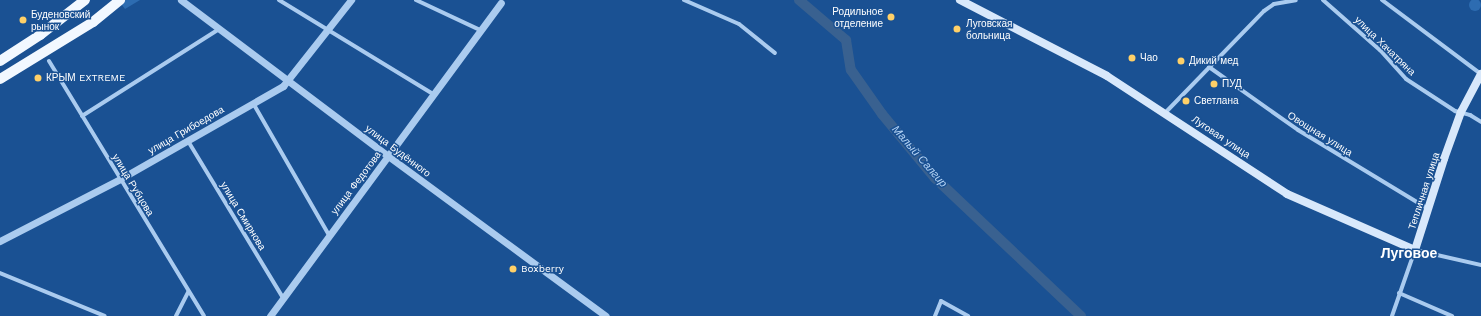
<!DOCTYPE html>
<meta charset="utf-8">
<style>
body{margin:0}
#map{position:relative;width:1481px;height:316px;overflow:hidden;background:#1a5193;font-family:"Work Sans",sans-serif}
div>[style]{position:absolute}
.green>*{inset:0;background:#2d6cb1}
.round{border-radius:50%}
.river>*{height:10px;margin:-5px;padding:0 5px;transform-origin:5px;border-radius:5px;background:#396190}
.minor>*{height:4px;margin:-2px;padding:0 2px;transform-origin:2px;border-radius:2px;background:#aacbef}
.tertiary>*{height:7px;margin:-3.5px;padding:0 3.5px;transform-origin:3.5px;border-radius:3.5px;background:#aacbef}
.secondary>*{height:8px;margin:-4px;padding:0 4px;transform-origin:4px;border-radius:4px;background:#d8e8fb}
.primary>*{height:10px;margin:-5px;padding:0 5px;transform-origin:5px;border-radius:5px;background:#f2f8ff}
.dots>*{width:11px;height:11px;translate:-50% -50%;box-sizing:border-box;border:2px solid #1a5193;border-radius:50%}
span{translate:-50% -50%;white-space:nowrap;text-align:center;line-height:1.15;-webkit-text-stroke:3px #1a5193;paint-order:stroke}
.poi-label{font-size:10px;color:#fff}
.right{translate:-100% -50%;text-align:right}
.left{translate:0 -50%;text-align:left}
.street-label{font-size:10px;color:#fff}
.water-label{font-size:11px;color:#b6d5f6;font-style:italic}
.district-label{font-size:14px;color:#fff;font-weight:700}
</style>
<div id="map">
<div class="green">
<div class="round" style="left:1469px;top:-1px;width:12px;height:12px"></div>
<div style="clip-path:polygon(126px 0,140px 0,125px 9px,122px 5px)"></div>
</div>
<div class="river">
<div style="left:799px;top:0;width:62px;rotate:40.4deg"></div>
<div style="left:846px;top:40px;width:30px;rotate:81deg"></div>
<div style="left:851px;top:70px;width:54px;rotate:54.8deg"></div>
<div style="left:882px;top:114px;width:83px;rotate:50.4deg"></div>
<div style="left:935px;top:178px;width:201px;rotate:43.4deg"></div>
</div>
<div class="minor">
<div style="left:279px;top:0;width:180px;rotate:31.4deg"></div>
<div style="left:416px;top:0;width:71px;rotate:25.1deg"></div>
<div style="left:684px;top:0;width:60px;rotate:23.6deg"></div>
<div style="left:739px;top:24px;width:46px;rotate:38.9deg"></div>
<div style="left:1323px;top:0;width:76px;rotate:41.3deg"></div>
<div style="left:1380px;top:50px;width:39px;rotate:48deg"></div>
<div style="left:1406px;top:79px;width:59px;rotate:33.1deg"></div>
<div style="left:1455px;top:111px;width:16px;rotate:15deg"></div>
<div style="left:1470px;top:115px;width:13px;rotate:32deg"></div>
<div style="left:1382px;top:0;width:124px;rotate:36.8deg"></div>
<div style="left:49px;top:61px;width:298px;rotate:58.7deg"></div>
<div style="left:1209px;top:67px;width:109px;rotate:35.3deg"></div>
<div style="left:1298px;top:130px;width:151px;rotate:31.2deg"></div>
<div style="left:253px;top:103px;width:152px;rotate:60.1deg"></div>
<div style="left:1165px;top:113px;width:142px;rotate:-45.9deg"></div>
<div style="left:1264px;top:11px;width:12px;rotate:-35deg"></div>
<div style="left:1274px;top:4px;width:22px;rotate:-10deg"></div>
<div style="left:82px;top:116px;width:162px;rotate:-32.4deg"></div>
<div style="left:188px;top:141px;width:184px;rotate:58.8deg"></div>
<div style="left:0;top:273px;width:113px;rotate:22.3deg"></div>
<div style="left:1399px;top:293px;width:58px;rotate:23.5deg"></div>
<div style="left:176px;top:316px;width:27px;rotate:-63deg"></div>
<div style="left:935px;top:316px;width:16px;rotate:-68deg"></div>
<div style="left:941px;top:301px;width:31px;rotate:29deg"></div>
<div style="left:1392px;top:316px;width:70px;rotate:-70.8deg"></div>
<div style="left:1415px;top:250px;width:68px;rotate:12.8deg"></div>
</div>
<div class="tertiary">
<div style="left:181px;top:0;width:259px;rotate:37deg"></div>
<div style="left:388px;top:156px;width:270px;rotate:36.3deg"></div>
<div style="left:0;top:241px;width:135px;rotate:-27.3deg"></div>
<div style="left:120px;top:179px;width:188px;rotate:-29.7deg"></div>
<div style="left:283px;top:86px;width:110px;rotate:-51.7deg"></div>
<div style="left:270px;top:316px;width:389px;rotate:-53.6deg"></div>
</div>
<div class="secondary">
<div style="left:960px;top:0;width:165px;rotate:27.3deg"></div>
<div style="left:1107px;top:76px;width:215px;rotate:33.2deg"></div>
<div style="left:1287px;top:194px;width:140px;rotate:23.6deg"></div>
<div style="left:1415px;top:250px;width:96px;rotate:-72.3deg"></div>
<div style="left:1444px;top:159px;width:50px;rotate:-70.1deg"></div>
<div style="left:1461px;top:112px;width:43px;rotate:-62.2deg"></div>
</div>
<div class="primary">
<div style="left:0;top:61px;width:48px;rotate:-33deg"></div>
<div style="left:40px;top:35px;width:57px;rotate:-37.9deg"></div>
<div style="left:0;top:79px;width:109px;rotate:-31.5deg"></div>
<div style="left:93px;top:22px;width:35px;rotate:-39deg"></div>
</div>
<div class="dots">
<div style="left:891px;top:17px;background:#ffd068"></div>
<div style="left:23px;top:20px;background:#ffd068"></div>
<div style="left:957px;top:29px;background:#ffd068"></div>
<div style="left:1132px;top:58px;background:#ffd068"></div>
<div style="left:1181px;top:61px;background:#ffd068"></div>
<div style="left:38px;top:78px;background:#ffd068"></div>
<div style="left:1214px;top:84px;background:#ffd068"></div>
<div style="left:1186px;top:101px;background:#ffd068"></div>
<div style="left:513px;top:269px;background:#ffd068"></div>
</div>
<div class="poi-label">
<span class="right" style="left:883px;top:17px">Родильное<br>отделение</span>
<span class="left" style="left:31px;top:20px">Буденовский<br>рынок</span>
<span class="left" style="left:966px;top:29px">Луговская<br>больница</span>
<span class="left" style="left:1140px;top:58px">Чао</span>
<span class="left" style="left:1189px;top:61px">Дикий мед</span>
<span class="left" style="left:46px;top:78px">КРЫМ EXTREME</span>
<span class="left" style="left:1222px;top:84px">ПУД</span>
<span class="left" style="left:1194px;top:101px">Светлана</span>
<span class="left" style="left:521px;top:269px">Boxberry</span>
</div>
<div class="street-label">
<span style="left:1385px;top:46px;rotate:44deg">улица Хачатряна</span>
<span style="left:186px;top:130px;rotate:-30deg">улица Грибоедова</span>
<span style="left:1320px;top:134px;rotate:32deg">Овощная улица</span>
<span style="left:1221px;top:137px;rotate:34deg">Луговая улица</span>
<span style="left:398px;top:151px;rotate:37deg">улица Будённого</span>
<span style="left:356px;top:183px;rotate:-53deg">улица Федотова</span>
<span style="left:133px;top:185px;rotate:59deg">улица Рубцова</span>
<span style="left:1424px;top:191px;rotate:-72deg">Тепличная улица</span>
<span style="left:243px;top:216px;rotate:59deg">улица Смирнова</span>
</div>
<div class="water-label">
<span style="left:919px;top:157px;rotate:49deg">Малый Салгир</span>
</div>
<div class="district-label">
<span style="left:1409px;top:253px">Луговое</span>
</div>
</div>
